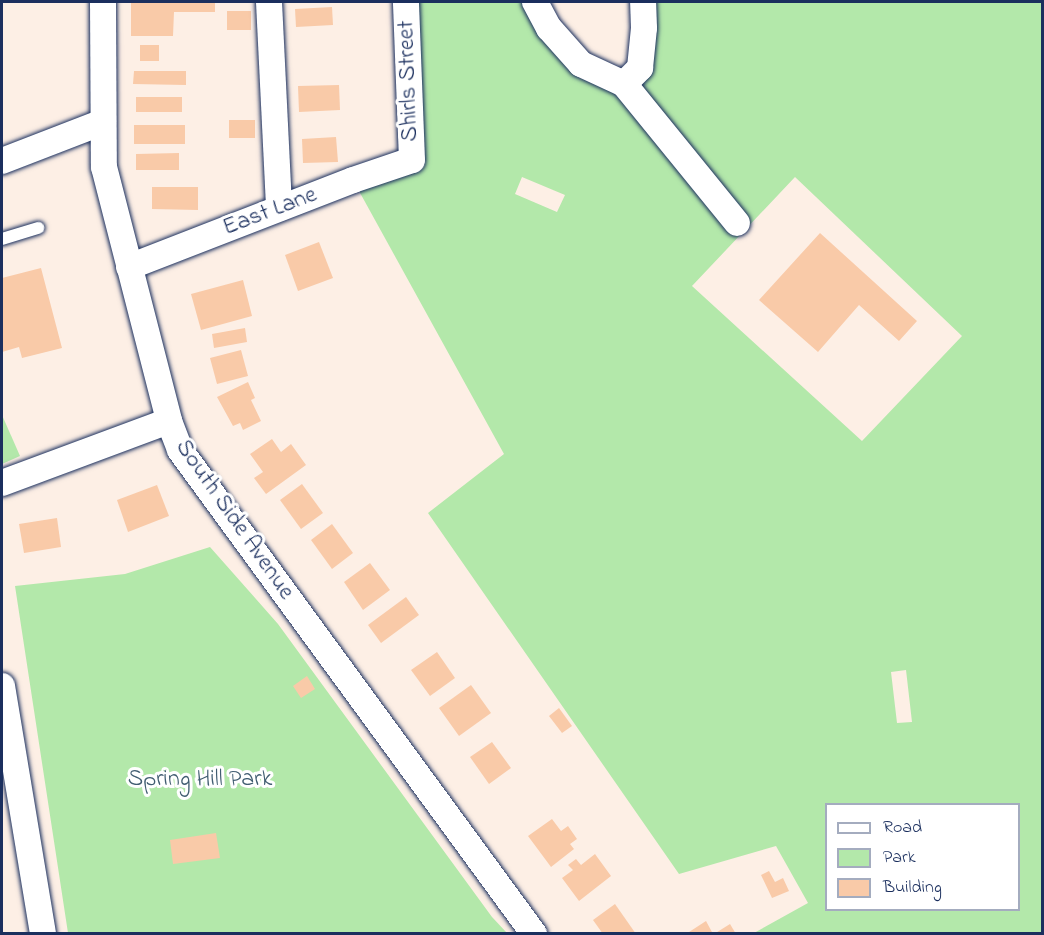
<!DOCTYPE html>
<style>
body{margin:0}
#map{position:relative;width:1044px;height:935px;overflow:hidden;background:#fdefe5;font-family:"Indie Flower",sans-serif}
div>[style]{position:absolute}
.green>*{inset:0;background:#b3e8aa}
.building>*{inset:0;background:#f9caa8}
.roads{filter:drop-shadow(0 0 2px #1b2f5e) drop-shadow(0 0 2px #1b2f5e)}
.lane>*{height:12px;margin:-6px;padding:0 6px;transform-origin:6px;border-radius:6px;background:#fff}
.street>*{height:26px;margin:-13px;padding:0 13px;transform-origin:13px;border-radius:13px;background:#fff}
span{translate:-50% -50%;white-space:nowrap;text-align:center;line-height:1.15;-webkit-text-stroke:6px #fff;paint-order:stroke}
.street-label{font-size:24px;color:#1b2f5e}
.park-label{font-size:24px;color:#415d71}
.frame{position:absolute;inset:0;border:3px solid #1b2f5e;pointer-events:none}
.legend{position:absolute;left:825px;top:803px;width:195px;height:108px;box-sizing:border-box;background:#fff;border:2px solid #a4acbf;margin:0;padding:8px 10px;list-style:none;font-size:18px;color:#1b2f5e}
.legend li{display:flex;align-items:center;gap:12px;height:30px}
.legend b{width:30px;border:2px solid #a4acbf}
</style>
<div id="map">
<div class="green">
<div style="clip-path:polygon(evenodd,415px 2px,526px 2px,545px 40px,580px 78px,623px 95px,655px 2px,1042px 2px,1042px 933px,754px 933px,808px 903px,776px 846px,679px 874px,428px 513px,504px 454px,359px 191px,421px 167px,415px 2px,522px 177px,565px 195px,557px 212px,515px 194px,522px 177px,415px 2px,795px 177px,962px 336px,862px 441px,692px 286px,795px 177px,415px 2px,906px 670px,912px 722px,897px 723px,891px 672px,906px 670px,415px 2px,826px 804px,1018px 804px,1018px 910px,826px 910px,826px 804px)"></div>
<div style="clip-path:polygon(2px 415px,20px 456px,2px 464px)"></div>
<div style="clip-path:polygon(210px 547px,278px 624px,492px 917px,507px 933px,68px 933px,15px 586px,125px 574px)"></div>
</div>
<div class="building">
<div style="clip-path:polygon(131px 2px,215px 2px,215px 12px,174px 12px,173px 36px,131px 36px)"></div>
<div style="clip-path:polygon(332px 7px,333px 25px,296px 27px,295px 9px)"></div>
<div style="clip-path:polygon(227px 11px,251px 11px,251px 30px,227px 30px)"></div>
<div style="clip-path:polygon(140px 45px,159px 45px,159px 61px,140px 61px)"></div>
<div style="clip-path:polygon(134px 71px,186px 71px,186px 85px,133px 84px)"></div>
<div style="clip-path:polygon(339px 85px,340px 110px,299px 112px,298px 86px)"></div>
<div style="clip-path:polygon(136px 97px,182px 97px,182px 112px,136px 112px)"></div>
<div style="clip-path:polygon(229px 120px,255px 120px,255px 138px,229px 138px)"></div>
<div style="clip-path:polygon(134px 125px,185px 125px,185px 144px,134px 144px)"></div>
<div style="clip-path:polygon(336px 137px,338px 162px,303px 163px,302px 139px)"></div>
<div style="clip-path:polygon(179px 153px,179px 170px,136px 170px,136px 154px)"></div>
<div style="clip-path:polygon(152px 187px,198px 187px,198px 210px,152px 209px)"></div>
<div style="clip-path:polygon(820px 233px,917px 321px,899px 341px,859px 305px,818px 352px,759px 300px)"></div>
<div style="clip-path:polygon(319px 242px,333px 278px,298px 291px,285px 255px)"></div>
<div style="clip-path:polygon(41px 268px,62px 348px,22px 358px,19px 347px,2px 352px,2px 278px)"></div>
<div style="clip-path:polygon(243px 280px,252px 316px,201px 330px,191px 294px)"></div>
<div style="clip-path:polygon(245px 328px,247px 342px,214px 348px,212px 334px)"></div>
<div style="clip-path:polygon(241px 350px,248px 376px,217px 384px,210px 358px)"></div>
<div style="clip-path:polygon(248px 382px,255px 398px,251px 400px,261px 421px,243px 430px,240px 423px,233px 426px,217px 397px)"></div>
<div style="clip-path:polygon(272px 439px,281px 452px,291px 444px,306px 465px,266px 494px,254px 478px,263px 472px,250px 454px)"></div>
<div style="clip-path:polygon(302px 484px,323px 513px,301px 529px,280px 500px)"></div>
<div style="clip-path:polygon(157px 485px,169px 516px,128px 532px,117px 500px)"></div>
<div style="clip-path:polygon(57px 518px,61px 547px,24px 553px,19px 524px)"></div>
<div style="clip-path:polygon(332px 524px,353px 553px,332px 569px,311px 540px)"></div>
<div style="clip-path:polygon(370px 563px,390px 590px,363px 610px,344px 582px)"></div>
<div style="clip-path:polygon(406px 597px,419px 615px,381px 643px,368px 625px)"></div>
<div style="clip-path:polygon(437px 652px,455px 678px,430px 696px,411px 670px)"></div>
<div style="clip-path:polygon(307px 676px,315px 689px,301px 698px,293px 686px)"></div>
<div style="clip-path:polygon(471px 685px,491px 713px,459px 736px,439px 708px)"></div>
<div style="clip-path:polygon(559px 708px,572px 726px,562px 733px,549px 716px)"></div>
<div style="clip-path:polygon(492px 742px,511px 768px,489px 784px,470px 757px)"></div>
<div style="clip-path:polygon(552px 819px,561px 831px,568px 826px,577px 839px,570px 844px,574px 849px,551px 867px,528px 836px)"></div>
<div style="clip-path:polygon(216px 833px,220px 858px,173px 864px,170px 840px)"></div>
<div style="clip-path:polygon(595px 854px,611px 876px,579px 901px,562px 878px,573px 870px,568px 865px,576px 859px,581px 865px)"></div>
<div style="clip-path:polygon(769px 871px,775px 882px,783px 878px,789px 891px,772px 898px,761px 875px)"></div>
<div style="clip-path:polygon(615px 904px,636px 934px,603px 934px,593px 920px)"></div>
<div style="clip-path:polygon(706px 921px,713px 934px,686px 934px)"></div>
<div style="clip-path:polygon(730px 924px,736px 934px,714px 934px)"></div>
</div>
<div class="roads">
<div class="lane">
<div style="left:2px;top:239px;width:38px;rotate:-17deg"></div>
</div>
<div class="street">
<div style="left:103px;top:2px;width:165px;rotate:89.7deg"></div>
<div style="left:104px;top:167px;width:262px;rotate:75.6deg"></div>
<div style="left:169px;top:421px;width:31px;rotate:69deg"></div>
<div style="left:180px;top:450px;width:600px;rotate:53.82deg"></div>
<div style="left:269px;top:2px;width:206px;rotate:87.2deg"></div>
<div style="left:535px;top:2px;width:30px;rotate:62deg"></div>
<div style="left:549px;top:28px;width:48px;rotate:48.4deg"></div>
<div style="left:581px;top:64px;width:47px;rotate:24.9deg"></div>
<div style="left:624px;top:84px;width:179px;rotate:50.9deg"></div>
<div style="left:624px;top:84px;width:23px;rotate:-45deg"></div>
<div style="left:640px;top:68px;width:40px;rotate:-84.3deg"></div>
<div style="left:644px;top:28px;width:26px;rotate:-92deg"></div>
<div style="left:2px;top:161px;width:108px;rotate:-21.1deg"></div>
<div style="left:129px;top:267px;width:240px;rotate:-21.2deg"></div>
<div style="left:353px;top:180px;width:62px;rotate:-18.7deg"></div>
<div style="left:412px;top:160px;width:158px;rotate:-92.2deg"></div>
<div style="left:2px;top:483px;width:178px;rotate:-20.4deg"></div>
<div style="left:2px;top:686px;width:251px;rotate:80.6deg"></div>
</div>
</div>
<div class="street-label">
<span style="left:409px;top:81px;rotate:-92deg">Shirls Street</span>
<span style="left:270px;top:212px;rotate:-21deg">East Lane</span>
<span style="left:234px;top:520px;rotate:55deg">South Side Avenue</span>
</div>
<div class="park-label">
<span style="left:200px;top:780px">Spring Hill Park</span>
</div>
<div class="frame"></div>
<ul class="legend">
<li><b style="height:8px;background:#fff"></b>Road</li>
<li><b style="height:16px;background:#b3e8aa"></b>Park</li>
<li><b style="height:16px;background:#f9caa8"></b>Building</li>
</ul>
</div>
